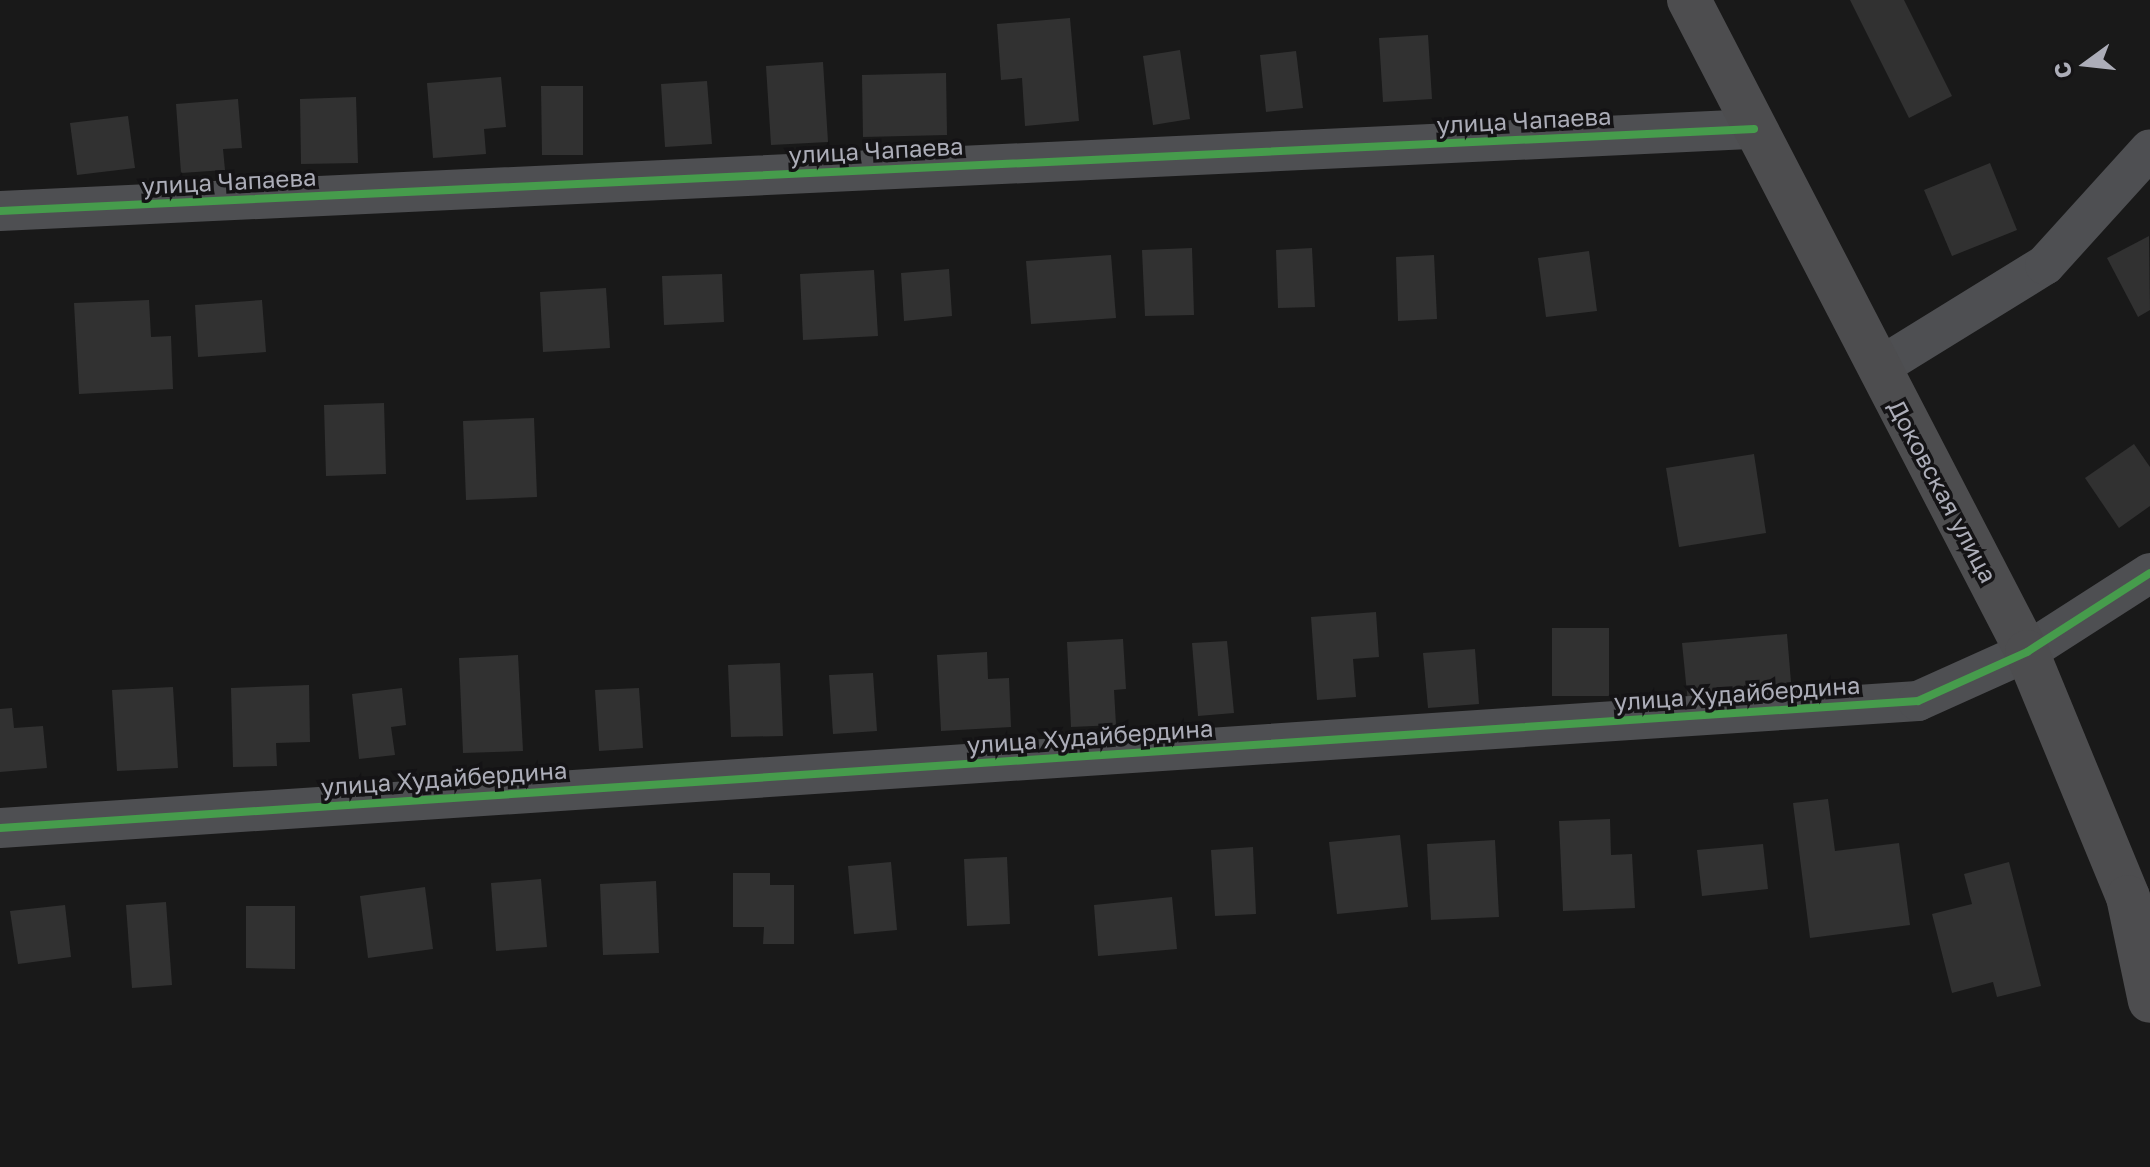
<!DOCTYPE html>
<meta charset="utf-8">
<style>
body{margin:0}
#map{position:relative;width:2150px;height:1167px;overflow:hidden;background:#191919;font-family:"Golos Text",sans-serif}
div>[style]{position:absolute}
.building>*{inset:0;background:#313131}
.minor>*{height:40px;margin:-20px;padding:0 20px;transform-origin:20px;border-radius:20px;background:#4e4f52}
.secondary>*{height:44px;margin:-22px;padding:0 22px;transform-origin:22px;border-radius:22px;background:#4d4d4f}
.cycleway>*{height:8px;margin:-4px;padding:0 4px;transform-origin:4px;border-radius:4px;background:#469c4c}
span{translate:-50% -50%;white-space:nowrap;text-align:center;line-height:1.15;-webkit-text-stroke:7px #141315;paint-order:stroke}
.street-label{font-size:24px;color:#acadb8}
.north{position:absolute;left:2046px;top:24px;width:80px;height:80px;-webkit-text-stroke:6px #141315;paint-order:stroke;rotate:255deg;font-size:22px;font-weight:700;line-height:32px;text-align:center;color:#acadb8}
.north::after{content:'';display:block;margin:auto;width:28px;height:36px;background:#acadb8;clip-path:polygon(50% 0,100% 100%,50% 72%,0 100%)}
</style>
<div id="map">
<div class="building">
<div style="clip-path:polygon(1850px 0,1904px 0,1952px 96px,1909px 118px)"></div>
<div style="clip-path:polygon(1070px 18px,1079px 121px,1025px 126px,1022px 78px,1001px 80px,997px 24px)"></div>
<div style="clip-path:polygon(1428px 35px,1432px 99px,1383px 102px,1379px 38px)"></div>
<div style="clip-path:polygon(1180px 50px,1190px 119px,1153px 125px,1143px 56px)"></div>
<div style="clip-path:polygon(1296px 51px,1303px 108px,1266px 112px,1260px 55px)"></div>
<div style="clip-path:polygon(823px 62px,828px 142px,771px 145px,766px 66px)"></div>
<div style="clip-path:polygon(946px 73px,947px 135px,863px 137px,862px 75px)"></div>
<div style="clip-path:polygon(501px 77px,506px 127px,484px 129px,486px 154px,433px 158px,427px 83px)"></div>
<div style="clip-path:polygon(707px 81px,712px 144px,665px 147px,661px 84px)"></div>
<div style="clip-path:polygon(541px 86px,583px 86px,583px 155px,542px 155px)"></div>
<div style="clip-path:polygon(356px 97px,358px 163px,301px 164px,300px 99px)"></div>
<div style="clip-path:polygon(238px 99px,242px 148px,223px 149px,225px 170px,181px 173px,176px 104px)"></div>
<div style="clip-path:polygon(128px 116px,135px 168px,77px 175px,70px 123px)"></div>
<div style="clip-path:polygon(1990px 163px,2017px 230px,1952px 256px,1924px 190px)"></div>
<div style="clip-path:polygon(2149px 236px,2150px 310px,2138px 317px,2107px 258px)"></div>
<div style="clip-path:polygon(1192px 248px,1194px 315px,1145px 316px,1142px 250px)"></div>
<div style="clip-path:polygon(1312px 248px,1315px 307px,1278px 308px,1276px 250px)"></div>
<div style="clip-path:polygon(1589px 251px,1597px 311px,1546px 317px,1538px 258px)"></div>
<div style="clip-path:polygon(1111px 255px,1116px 318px,1031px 324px,1026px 261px)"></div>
<div style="clip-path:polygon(1434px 255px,1437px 319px,1398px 321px,1396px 257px)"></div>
<div style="clip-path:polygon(949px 269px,952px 316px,904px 321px,901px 273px)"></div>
<div style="clip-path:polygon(874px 270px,878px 336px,803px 340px,800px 274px)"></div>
<div style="clip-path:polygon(722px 274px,724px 322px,664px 325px,662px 276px)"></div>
<div style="clip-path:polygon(606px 288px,610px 348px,543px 352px,540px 292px)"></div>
<div style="clip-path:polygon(149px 300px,151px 337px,171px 336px,173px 389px,79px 394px,74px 303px)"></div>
<div style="clip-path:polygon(262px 300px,266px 352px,198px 357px,195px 305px)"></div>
<div style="clip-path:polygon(384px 403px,386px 474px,326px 476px,324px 405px)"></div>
<div style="clip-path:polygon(534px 418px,537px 497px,466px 500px,463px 421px)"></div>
<div style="clip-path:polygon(2134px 444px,2150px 467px,2150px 506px,2119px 528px,2085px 478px)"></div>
<div style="clip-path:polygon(1754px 454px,1766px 533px,1679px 547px,1666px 468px)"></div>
<div style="clip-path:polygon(1376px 612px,1379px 657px,1353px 659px,1356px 697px,1317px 700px,1311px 617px)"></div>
<div style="clip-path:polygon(1552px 628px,1609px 628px,1609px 696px,1552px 696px)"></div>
<div style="clip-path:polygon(1787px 634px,1792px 694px,1688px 703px,1682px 643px)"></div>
<div style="clip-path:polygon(1123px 639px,1126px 689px,1114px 690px,1116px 725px,1071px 727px,1067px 642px)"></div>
<div style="clip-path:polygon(1227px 641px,1234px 713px,1198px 716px,1192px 643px)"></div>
<div style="clip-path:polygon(1475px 649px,1479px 704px,1428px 708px,1423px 653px)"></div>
<div style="clip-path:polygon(987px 652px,988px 679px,1009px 678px,1011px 727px,941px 731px,937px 655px)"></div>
<div style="clip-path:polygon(518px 655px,523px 751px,463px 753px,459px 658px)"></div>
<div style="clip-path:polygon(780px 663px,783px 736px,731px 737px,728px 665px)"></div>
<div style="clip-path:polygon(873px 673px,877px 731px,833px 734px,829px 675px)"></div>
<div style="clip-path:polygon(309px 685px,310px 742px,276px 743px,277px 766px,233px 767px,231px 688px)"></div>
<div style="clip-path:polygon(173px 687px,178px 768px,117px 771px,112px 690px)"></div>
<div style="clip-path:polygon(402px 688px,406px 725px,391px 727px,395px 755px,359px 759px,352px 694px)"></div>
<div style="clip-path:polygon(639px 688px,643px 748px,599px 751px,595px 690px)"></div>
<div style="clip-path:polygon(12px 708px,14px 728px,43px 726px,47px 768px,0 772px,0 709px)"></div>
<div style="clip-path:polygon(1828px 799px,1835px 851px,1899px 843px,1910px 925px,1810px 938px,1793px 803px)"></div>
<div style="clip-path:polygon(1610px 819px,1611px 855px,1632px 854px,1635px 908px,1563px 911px,1559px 821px)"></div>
<div style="clip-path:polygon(1400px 835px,1408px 907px,1337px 914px,1329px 842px)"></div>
<div style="clip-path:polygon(1495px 840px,1499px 917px,1431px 920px,1427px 844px)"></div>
<div style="clip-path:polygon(1763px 844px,1768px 889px,1702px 896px,1697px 850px)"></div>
<div style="clip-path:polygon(1253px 847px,1256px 914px,1215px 916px,1211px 850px)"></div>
<div style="clip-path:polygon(1007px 857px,1010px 924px,967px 926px,964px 859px)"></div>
<div style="clip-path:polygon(891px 862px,897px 930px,854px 934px,848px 866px)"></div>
<div style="clip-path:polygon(2009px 862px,2041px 986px,1997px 997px,1993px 982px,1952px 993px,1932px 914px,1972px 904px,1964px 874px)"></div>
<div style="clip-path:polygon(733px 873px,770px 873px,770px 885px,794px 885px,794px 944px,763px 944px,764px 927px,733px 927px)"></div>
<div style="clip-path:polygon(541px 879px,547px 947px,496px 951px,491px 883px)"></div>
<div style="clip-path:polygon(656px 881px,659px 953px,603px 955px,600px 884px)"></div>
<div style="clip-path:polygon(425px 887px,433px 949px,368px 958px,360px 896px)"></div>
<div style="clip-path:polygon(1172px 897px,1177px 949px,1098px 956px,1094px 905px)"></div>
<div style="clip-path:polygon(166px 902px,172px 985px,132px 988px,126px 905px)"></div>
<div style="clip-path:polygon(65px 905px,71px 957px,18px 964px,10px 911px)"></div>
<div style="clip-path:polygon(246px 906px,295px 906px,295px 969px,246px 968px)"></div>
</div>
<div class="minor">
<div style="left:0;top:211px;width:1756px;rotate:-2.68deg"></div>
<div style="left:1878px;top:368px;width:196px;rotate:-31.7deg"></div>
<div style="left:2045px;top:265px;width:156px;rotate:-47.8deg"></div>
<div style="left:0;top:828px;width:1922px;rotate:-3.79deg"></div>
<div style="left:1918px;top:701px;width:120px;rotate:-24.2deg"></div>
<div style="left:2027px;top:652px;width:146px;rotate:-32.7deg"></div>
</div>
<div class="secondary">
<div style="left:1689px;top:0;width:734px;rotate:62.6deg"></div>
<div style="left:2027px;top:652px;width:265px;rotate:67.6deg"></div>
<div style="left:2128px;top:897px;width:106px;rotate:78.1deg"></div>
</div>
<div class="cycleway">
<div style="left:0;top:211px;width:1756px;rotate:-2.68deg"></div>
<div style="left:0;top:828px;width:1922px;rotate:-3.79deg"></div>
<div style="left:1918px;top:701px;width:120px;rotate:-24.2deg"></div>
<div style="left:2027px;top:652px;width:146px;rotate:-32.7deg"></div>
</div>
<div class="street-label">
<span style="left:1524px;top:120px;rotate:-3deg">улица Чапаева</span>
<span style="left:876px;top:150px;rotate:-3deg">улица Чапаева</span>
<span style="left:229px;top:181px;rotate:-3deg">улица Чапаева</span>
<span style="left:1943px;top:491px;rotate:62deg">Доковская улица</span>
<span style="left:1737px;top:693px;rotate:-4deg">улица Худайбердина</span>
<span style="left:1090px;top:736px;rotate:-4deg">улица Худайбердина</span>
<span style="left:444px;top:778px;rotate:-4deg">улица Худайбердина</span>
</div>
<div class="north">С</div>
</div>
